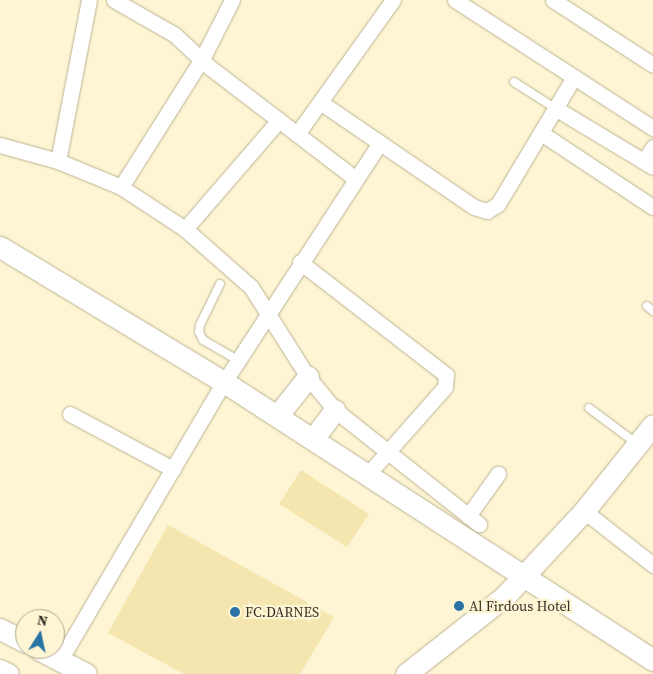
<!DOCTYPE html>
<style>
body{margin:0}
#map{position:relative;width:653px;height:674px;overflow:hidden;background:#fef5d4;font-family:"Source Serif 4",serif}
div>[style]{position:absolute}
.green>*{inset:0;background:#f5e5ae}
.roads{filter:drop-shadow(0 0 1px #bcb394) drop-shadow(0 0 1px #bcb394)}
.lane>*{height:8px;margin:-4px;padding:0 4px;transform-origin:4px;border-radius:4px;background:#fff}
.street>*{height:15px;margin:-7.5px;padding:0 7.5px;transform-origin:7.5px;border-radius:7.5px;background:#fff}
.secondary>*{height:21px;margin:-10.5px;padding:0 10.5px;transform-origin:10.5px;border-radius:10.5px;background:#fff}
.dots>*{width:14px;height:14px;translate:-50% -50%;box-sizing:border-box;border:2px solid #fef5d4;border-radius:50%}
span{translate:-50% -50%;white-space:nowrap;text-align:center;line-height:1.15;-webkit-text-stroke:4.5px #fef5d4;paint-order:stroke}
.poi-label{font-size:14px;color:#353125}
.left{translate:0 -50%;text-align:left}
.north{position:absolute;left:15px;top:609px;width:50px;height:50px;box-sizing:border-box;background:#fef5d4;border:1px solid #aea78e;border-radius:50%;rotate:10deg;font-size:14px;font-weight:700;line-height:20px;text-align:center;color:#353125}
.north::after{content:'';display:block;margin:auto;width:18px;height:22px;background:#2872a5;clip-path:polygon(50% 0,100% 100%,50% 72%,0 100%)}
</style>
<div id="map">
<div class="green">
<div style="clip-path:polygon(301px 470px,369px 514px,347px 547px,279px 504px)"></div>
<div style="clip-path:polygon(168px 525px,334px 617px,300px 674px,184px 674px,108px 633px)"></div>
</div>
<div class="roads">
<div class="lane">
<div style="left:514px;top:82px;width:49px;rotate:32.4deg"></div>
<div style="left:220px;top:284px;width:46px;rotate:116deg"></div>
<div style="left:200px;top:325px;width:7px;rotate:98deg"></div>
<div style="left:199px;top:332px;width:9px;rotate:63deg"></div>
<div style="left:203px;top:340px;width:39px;rotate:30deg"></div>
<div style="left:647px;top:306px;width:8px;rotate:40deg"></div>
<div style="left:589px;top:408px;width:59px;rotate:36.7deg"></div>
</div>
<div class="street">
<div style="left:114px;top:0;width:70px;rotate:29.8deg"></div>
<div style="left:175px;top:35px;width:45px;rotate:43.2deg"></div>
<div style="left:208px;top:66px;width:186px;rotate:37.4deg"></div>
<div style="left:455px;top:0;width:236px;rotate:32.9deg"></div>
<div style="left:553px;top:0;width:119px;rotate:33deg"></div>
<div style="left:320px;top:102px;width:186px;rotate:34.3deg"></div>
<div style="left:474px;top:207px;width:14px;rotate:17deg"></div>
<div style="left:487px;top:211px;width:13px;rotate:-32deg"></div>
<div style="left:498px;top:204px;width:148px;rotate:-59.1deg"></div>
<div style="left:555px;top:108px;width:114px;rotate:31deg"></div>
<div style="left:541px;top:133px;width:134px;rotate:33.5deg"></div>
<div style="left:297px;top:134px;width:165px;rotate:-54.4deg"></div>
<div style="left:0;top:145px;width:60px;rotate:15.4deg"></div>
<div style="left:58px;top:161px;width:68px;rotate:22.4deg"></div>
<div style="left:121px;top:187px;width:77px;rotate:33.3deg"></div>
<div style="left:185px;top:229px;width:88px;rotate:41.3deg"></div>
<div style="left:251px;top:287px;width:107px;rotate:57.7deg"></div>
<div style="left:308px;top:377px;width:43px;rotate:50.7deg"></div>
<div style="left:335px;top:410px;width:184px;rotate:38.4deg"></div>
<div style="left:58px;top:161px;width:164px;rotate:-79.1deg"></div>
<div style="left:644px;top:161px;width:17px;rotate:-57deg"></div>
<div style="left:121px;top:187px;width:151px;rotate:-57.7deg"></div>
<div style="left:202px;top:59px;width:66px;rotate:-63deg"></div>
<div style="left:185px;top:229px;width:144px;rotate:-49.2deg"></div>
<div style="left:300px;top:262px;width:185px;rotate:37.7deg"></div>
<div style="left:446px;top:375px;width:12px;rotate:95deg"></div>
<div style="left:445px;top:387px;width:116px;rotate:131.5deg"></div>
<div style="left:70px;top:414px;width:117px;rotate:28.1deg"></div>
<div style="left:584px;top:511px;width:88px;rotate:38deg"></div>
<div style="left:468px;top:516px;width:52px;rotate:-54.5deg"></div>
<div style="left:60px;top:660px;width:323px;rotate:-59.5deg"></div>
<div style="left:224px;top:382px;width:285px;rotate:-56.9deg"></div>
</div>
<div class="secondary">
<div style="left:0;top:247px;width:262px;rotate:31.1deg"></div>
<div style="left:224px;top:382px;width:511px;rotate:32.94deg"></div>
<div style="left:277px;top:416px;width:50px;rotate:-51.5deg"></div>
<div style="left:313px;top:439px;width:36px;rotate:-53deg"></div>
<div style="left:0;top:629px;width:28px;rotate:27deg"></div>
<div style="left:38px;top:649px;width:54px;rotate:27.5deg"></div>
<div style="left:0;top:670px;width:9px;rotate:27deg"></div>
<div style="left:406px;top:674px;width:126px;rotate:-38.2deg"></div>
<div style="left:505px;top:596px;width:116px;rotate:-47.1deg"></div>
<div style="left:584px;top:511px;width:110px;rotate:-51.3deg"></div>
</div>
</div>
<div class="dots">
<div style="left:459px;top:606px;background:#2872a5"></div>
<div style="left:235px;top:612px;background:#2872a5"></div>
</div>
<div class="poi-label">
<span class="left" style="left:469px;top:606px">Al Firdous Hotel</span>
<span class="left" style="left:245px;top:612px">FC.DARNES</span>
</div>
<div class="north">N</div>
</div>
